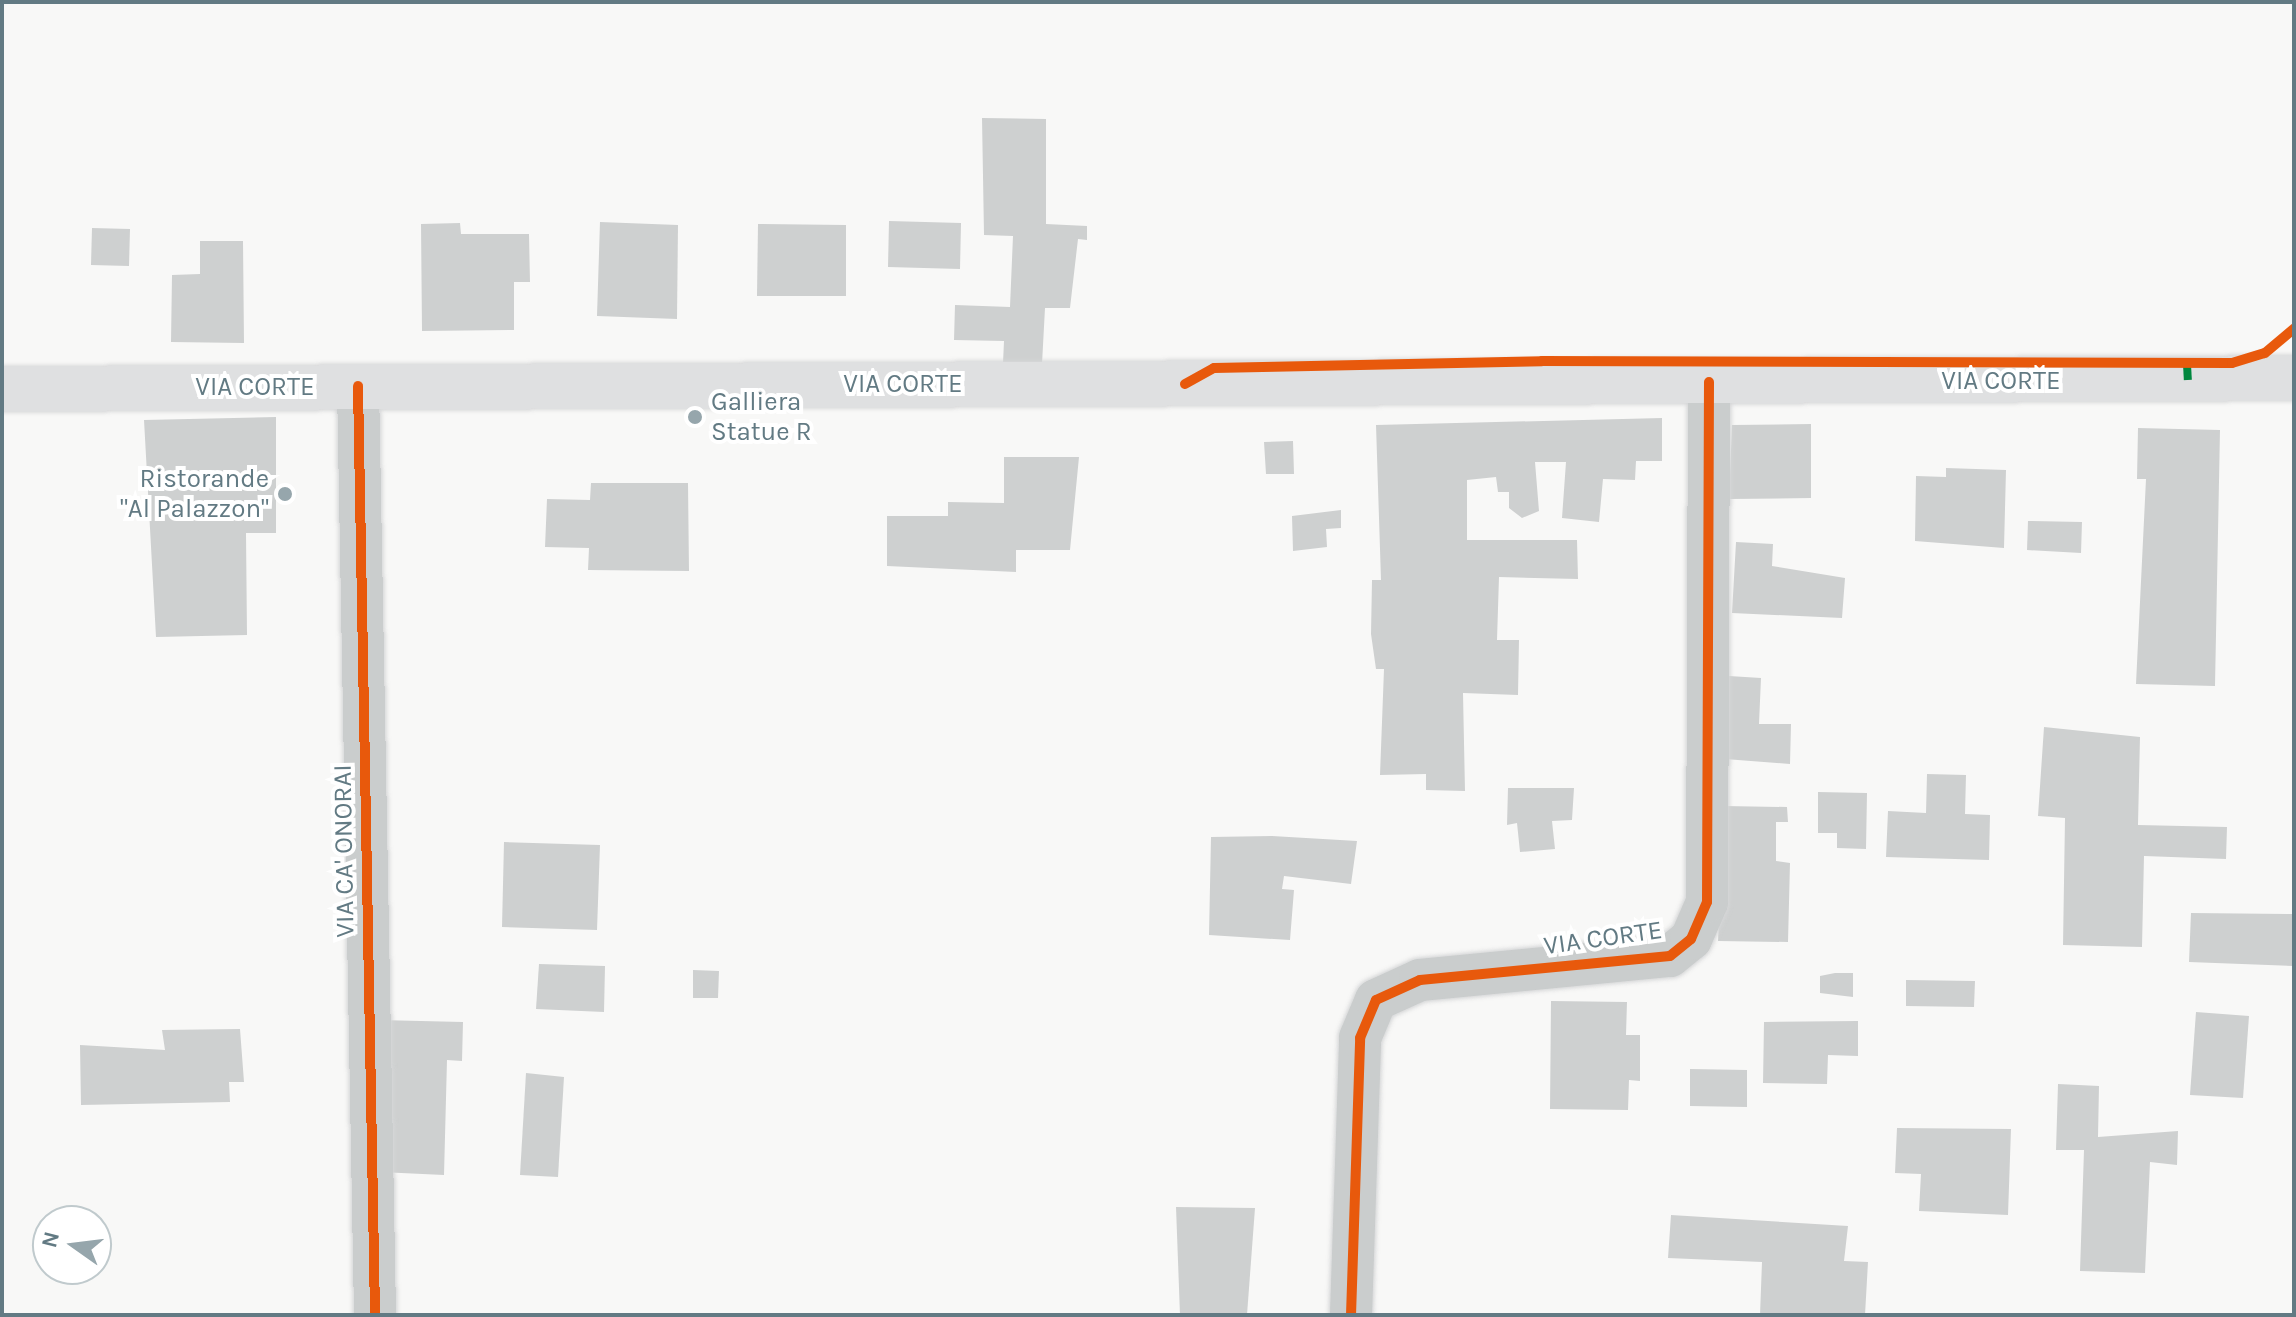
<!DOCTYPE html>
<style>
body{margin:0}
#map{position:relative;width:2296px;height:1317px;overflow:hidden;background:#f8f8f7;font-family:Karla,sans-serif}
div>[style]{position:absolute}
.building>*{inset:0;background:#ced0d0}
.roads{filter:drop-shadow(0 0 2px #d5d6d7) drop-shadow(0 0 2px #d5d6d7)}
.minor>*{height:42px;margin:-21px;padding:0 21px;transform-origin:21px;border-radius:21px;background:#cacdcd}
.secondary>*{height:44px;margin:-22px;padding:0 22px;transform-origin:22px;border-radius:22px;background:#dfe0e1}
.quiet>*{height:8px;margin-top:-4px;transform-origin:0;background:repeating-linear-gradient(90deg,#00873e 0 16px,transparent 0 24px)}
.cycleway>*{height:10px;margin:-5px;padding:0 5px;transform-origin:5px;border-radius:5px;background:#e8590c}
.dots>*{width:22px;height:22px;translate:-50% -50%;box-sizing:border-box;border:4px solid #fff;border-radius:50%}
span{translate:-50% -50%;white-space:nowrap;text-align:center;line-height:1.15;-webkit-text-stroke:8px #fff;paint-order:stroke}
.street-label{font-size:26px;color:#627a83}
.poi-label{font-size:26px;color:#627a83}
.left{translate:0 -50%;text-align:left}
.right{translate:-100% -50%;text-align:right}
.frame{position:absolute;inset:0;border:4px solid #627a83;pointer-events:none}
.north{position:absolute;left:32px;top:1205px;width:80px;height:80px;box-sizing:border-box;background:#fff;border:2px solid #c0cacd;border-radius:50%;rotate:284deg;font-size:22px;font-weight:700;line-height:32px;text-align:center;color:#627a83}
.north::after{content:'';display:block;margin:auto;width:28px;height:36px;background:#96a6ac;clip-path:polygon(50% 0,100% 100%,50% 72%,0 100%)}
</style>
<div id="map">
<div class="building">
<div style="clip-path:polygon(982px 118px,1046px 119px,1046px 224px,1087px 226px,1087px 240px,1078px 239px,1070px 308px,1045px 308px,1042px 364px,1003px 363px,1004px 341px,954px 340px,955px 305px,1010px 307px,1013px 236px,984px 235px)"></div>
<div style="clip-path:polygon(889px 221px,961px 223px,960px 269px,888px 267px)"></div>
<div style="clip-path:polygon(600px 222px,678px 225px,677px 319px,597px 316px)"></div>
<div style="clip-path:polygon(460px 223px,461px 234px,529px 234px,530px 282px,514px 282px,514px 330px,422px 331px,421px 224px)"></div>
<div style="clip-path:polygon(758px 224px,846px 225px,846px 296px,757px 296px)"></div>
<div style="clip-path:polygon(92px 228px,130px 229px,129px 266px,91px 265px)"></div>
<div style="clip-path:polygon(200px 241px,243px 241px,244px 343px,171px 342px,172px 275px,200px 274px)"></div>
<div style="clip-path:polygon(276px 417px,276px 533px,246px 533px,247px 635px,156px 637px,144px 420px)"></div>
<div style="clip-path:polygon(1662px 418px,1662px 461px,1636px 461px,1635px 480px,1603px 479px,1599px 522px,1562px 518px,1566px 462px,1535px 462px,1539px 511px,1522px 518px,1509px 508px,1509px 492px,1498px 492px,1496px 477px,1467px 480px,1467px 540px,1577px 540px,1578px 579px,1499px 577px,1497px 640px,1519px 640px,1518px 695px,1463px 693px,1465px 791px,1426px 790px,1426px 774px,1380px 775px,1384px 669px,1376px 669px,1371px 634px,1372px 580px,1381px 580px,1376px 425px)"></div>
<div style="clip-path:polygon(1811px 424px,1811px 498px,1729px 499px,1732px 425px)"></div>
<div style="clip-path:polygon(2138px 428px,2220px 430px,2215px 686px,2136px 684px,2146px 479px,2137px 479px)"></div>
<div style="clip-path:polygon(1293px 441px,1294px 474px,1266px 474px,1264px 442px)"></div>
<div style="clip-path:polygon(1004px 457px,1079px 457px,1070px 550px,1016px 550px,1016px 572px,887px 566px,887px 516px,948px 516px,948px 502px,1004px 503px)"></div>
<div style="clip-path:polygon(1946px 468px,2006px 470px,2004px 548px,1915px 541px,1916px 476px,1946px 477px)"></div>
<div style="clip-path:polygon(591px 483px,688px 483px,689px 571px,588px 570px,589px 548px,545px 547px,547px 499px,590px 500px)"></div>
<div style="clip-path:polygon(1341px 510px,1341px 528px,1326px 529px,1327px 547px,1293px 551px,1292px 516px)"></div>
<div style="clip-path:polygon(2028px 521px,2082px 522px,2081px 553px,2027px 550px)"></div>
<div style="clip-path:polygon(1736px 542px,1773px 544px,1772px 566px,1845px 578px,1842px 618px,1732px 613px)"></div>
<div style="clip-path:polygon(1729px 676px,1761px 678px,1759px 724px,1791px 724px,1790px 764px,1725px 759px)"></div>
<div style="clip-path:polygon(2044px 727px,2140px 737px,2138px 825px,2227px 827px,2226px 859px,2144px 856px,2142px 947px,2063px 945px,2065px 818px,2038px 816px)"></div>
<div style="clip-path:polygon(1927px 774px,1966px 775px,1965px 814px,1990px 815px,1989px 860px,1886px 857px,1888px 811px,1926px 813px)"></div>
<div style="clip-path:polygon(1508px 788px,1574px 788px,1572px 820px,1552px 821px,1555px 849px,1520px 852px,1517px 823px,1507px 825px)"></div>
<div style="clip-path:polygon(1818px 792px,1867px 793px,1866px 849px,1837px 848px,1837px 833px,1818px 833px)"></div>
<div style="clip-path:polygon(1724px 806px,1787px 807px,1788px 822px,1776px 822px,1776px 861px,1790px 863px,1788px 942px,1718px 941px)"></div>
<div style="clip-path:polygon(1272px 836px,1357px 841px,1351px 884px,1284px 876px,1282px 889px,1294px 890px,1290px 940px,1209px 935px,1211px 837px)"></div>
<div style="clip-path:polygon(504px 842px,600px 845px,597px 930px,502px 927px)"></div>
<div style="clip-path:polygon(2191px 913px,2294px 914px,2293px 966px,2189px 962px)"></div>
<div style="clip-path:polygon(539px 964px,605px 966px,604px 1012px,536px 1009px)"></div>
<div style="clip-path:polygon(693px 970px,719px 971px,718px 998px,693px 998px)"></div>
<div style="clip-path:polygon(1835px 973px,1853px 973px,1853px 997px,1820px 993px,1820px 976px)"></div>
<div style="clip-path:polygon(1906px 980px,1975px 981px,1974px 1007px,1906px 1006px)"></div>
<div style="clip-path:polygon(1551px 1001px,1627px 1002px,1626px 1035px,1640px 1035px,1640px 1081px,1629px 1080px,1628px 1110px,1550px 1109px)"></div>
<div style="clip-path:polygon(2196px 1012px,2249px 1016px,2243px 1098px,2190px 1095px)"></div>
<div style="clip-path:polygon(379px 1020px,463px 1022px,462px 1061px,447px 1060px,444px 1175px,380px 1172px)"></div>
<div style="clip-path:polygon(1858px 1021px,1858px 1056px,1828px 1055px,1827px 1084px,1763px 1083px,1764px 1022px)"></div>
<div style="clip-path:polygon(240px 1029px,244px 1082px,229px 1082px,230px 1102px,81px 1105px,80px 1045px,165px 1050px,162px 1030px)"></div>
<div style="clip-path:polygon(1690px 1069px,1747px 1070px,1747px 1107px,1690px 1106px)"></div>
<div style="clip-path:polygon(526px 1073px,564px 1077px,558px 1177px,520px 1175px)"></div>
<div style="clip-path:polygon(2058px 1084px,2099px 1086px,2098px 1137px,2178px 1131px,2177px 1165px,2150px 1162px,2145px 1273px,2080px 1271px,2084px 1150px,2056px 1150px)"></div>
<div style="clip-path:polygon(1897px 1128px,2011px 1129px,2008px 1215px,1919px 1211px,1921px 1174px,1895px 1173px)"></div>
<div style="clip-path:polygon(1176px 1207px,1255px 1208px,1247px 1315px,1180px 1315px)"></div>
<div style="clip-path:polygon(1671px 1215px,1848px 1226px,1844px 1261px,1868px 1262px,1865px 1315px,1760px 1315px,1762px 1262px,1668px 1258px)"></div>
</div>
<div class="roads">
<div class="minor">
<div style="left:358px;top:386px;width:929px;rotate:88.95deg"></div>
<div style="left:1351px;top:1315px;width:277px;rotate:-88.1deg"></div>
<div style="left:1360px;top:1038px;width:41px;rotate:-67.2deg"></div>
<div style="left:1376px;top:1000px;width:48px;rotate:-24.4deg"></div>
<div style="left:1420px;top:980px;width:251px;rotate:-5.5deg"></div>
<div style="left:1670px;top:956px;width:27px;rotate:-39deg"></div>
<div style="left:1691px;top:939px;width:40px;rotate:-66.6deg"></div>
<div style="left:1707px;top:902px;width:520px;rotate:-89.78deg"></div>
</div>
<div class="secondary">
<div style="left:2px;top:389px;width:2292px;rotate:-0.27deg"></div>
</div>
</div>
<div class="quiet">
<div style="left:2187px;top:364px;width:17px;rotate:87deg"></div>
</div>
<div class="cycleway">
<div style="left:1185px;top:384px;width:33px;rotate:-29deg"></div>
<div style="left:1214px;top:368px;width:328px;rotate:-1.2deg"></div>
<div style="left:1542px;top:361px;width:690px;rotate:0.17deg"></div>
<div style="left:2232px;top:363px;width:34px;rotate:-17deg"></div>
<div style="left:2265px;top:353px;width:38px;rotate:-40deg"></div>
<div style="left:358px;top:386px;width:929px;rotate:88.95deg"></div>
<div style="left:1351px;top:1315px;width:277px;rotate:-88.1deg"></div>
<div style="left:1360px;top:1038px;width:41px;rotate:-67.2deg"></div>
<div style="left:1376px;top:1000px;width:48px;rotate:-24.4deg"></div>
<div style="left:1420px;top:980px;width:251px;rotate:-5.5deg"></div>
<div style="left:1670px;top:956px;width:27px;rotate:-39deg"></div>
<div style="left:1691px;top:939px;width:40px;rotate:-66.6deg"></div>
<div style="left:1707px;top:902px;width:520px;rotate:-89.78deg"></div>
</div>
<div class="dots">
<div style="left:695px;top:417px;background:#96a6ac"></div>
<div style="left:285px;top:494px;background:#96a6ac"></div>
</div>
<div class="street-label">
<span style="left:2001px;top:381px">VIA CORTE</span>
<span style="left:903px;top:384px">VIA CORTE</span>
<span style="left:255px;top:387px">VIA CORTE</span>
<span style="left:344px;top:851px;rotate:-91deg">VIA CA' ONORAI</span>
<span style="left:1603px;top:938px;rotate:-8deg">VIA CORTE</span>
</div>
<div class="poi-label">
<span class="left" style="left:711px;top:417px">Galliera<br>Statue R</span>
<span class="right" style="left:269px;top:494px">Ristorande<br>"Al Palazzon"</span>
</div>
<div class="frame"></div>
<div class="north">N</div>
</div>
